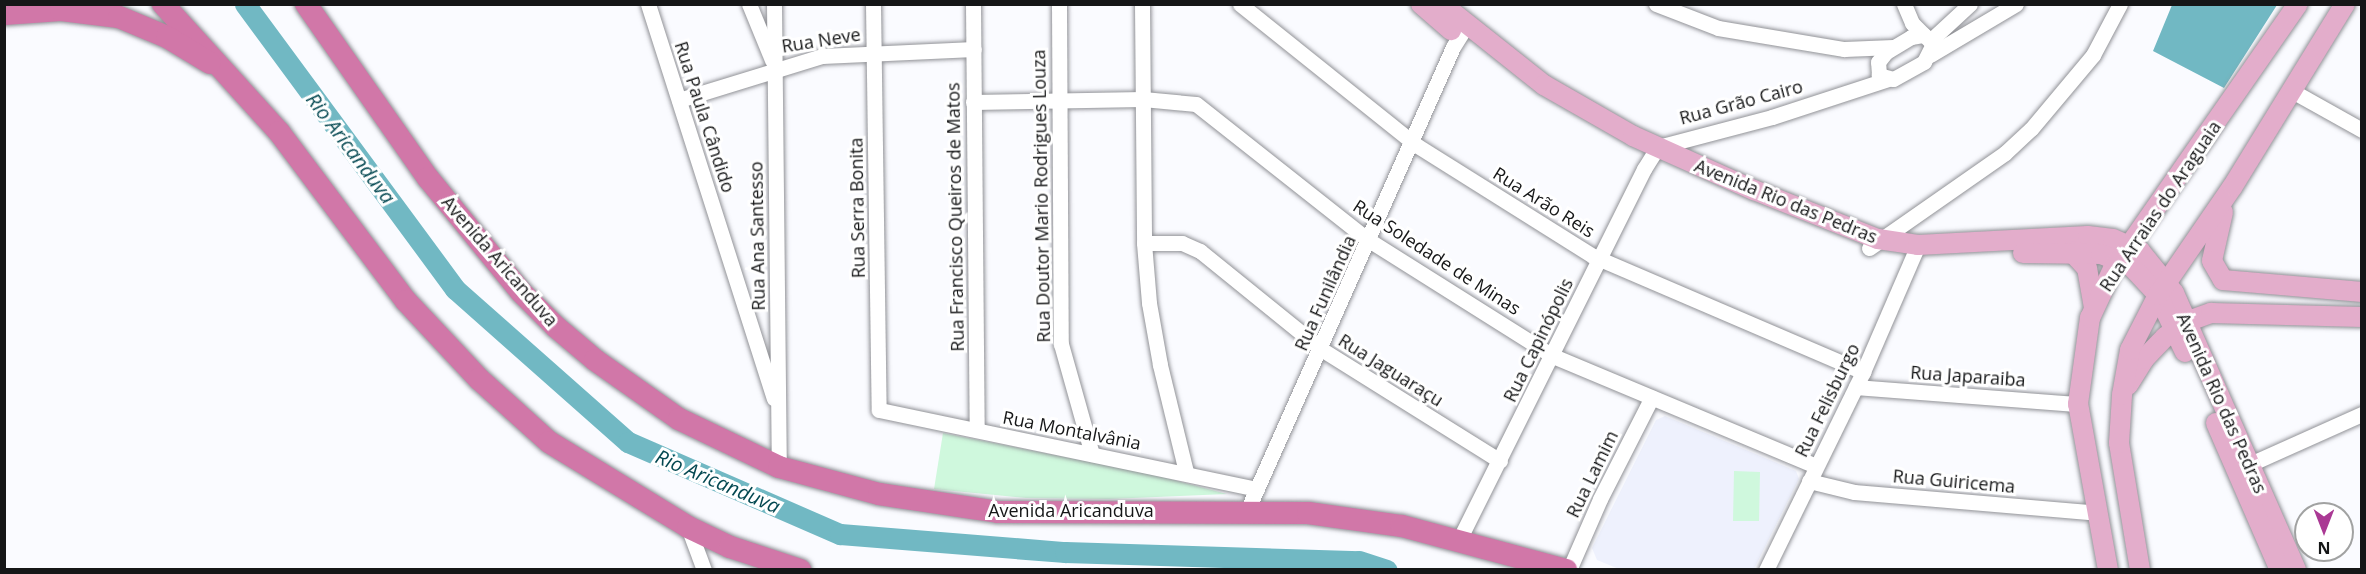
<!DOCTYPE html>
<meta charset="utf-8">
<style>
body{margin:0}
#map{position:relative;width:2366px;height:574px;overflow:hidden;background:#fafbff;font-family:"Open Sans",sans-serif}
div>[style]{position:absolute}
.built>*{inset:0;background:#eef1fd}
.green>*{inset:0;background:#cff8dd}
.water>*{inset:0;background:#71b8c3}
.river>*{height:21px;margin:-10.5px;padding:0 10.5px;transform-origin:10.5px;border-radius:10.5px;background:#71b8c3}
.roads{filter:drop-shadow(0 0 2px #919297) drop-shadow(0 0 2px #919297)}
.minor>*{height:15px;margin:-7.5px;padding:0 7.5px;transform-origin:7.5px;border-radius:7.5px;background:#fff}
.major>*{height:20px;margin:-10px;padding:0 10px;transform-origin:10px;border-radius:10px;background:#e3adcb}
.highway>*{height:22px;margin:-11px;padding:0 11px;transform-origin:11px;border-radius:11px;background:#d177a8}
span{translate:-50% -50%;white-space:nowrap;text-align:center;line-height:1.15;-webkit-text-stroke:6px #fff;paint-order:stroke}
.street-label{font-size:18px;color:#151617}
.water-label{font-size:20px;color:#044851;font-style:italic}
.frame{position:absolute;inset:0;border:6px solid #151617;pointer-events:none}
.north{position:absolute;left:2294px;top:502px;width:60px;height:60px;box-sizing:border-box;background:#fff;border:2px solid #a1a2a2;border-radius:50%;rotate:180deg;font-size:16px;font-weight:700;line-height:24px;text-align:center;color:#151617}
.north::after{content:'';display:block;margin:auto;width:21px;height:27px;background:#aa3994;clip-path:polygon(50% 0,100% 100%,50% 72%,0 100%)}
</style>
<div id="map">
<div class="built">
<div style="clip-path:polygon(1665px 416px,1796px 471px,1799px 479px,1754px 569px,1619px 569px,1597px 560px,1592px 548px,1656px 420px)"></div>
</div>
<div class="green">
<div style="clip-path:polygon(943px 433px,1151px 474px,1227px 494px,1109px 499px,1026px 498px,934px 489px)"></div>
<div style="clip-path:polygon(1734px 471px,1760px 472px,1759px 521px,1733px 521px)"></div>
</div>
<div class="water">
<div style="clip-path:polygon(2172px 5px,2172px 4px,2277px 5px,2224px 88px,2153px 51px)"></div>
</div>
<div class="river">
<div style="left:245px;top:4px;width:354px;rotate:53.6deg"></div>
<div style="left:455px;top:289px;width:231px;rotate:41.5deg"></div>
<div style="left:628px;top:442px;width:231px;rotate:23.5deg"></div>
<div style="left:840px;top:534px;width:226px;rotate:4.6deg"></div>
<div style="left:1065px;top:552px;width:294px;rotate:1.8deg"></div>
<div style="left:1359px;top:561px;width:29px;rotate:18deg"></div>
</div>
<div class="roads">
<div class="minor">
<div style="left:648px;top:4px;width:414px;rotate:72.3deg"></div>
<div style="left:749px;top:4px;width:61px;rotate:67.7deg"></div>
<div style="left:774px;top:4px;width:463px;rotate:89.4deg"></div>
<div style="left:873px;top:4px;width:406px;rotate:89.2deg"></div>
<div style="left:879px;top:410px;width:386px;rotate:11.8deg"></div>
<div style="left:973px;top:4px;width:426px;rotate:89.5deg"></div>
<div style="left:1059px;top:4px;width:340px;rotate:89.7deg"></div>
<div style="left:1061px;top:344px;width:114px;rotate:74.3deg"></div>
<div style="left:1142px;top:4px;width:239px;rotate:89.5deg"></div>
<div style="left:1144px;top:243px;width:60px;rotate:85.2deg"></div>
<div style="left:1149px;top:303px;width:63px;rotate:79.9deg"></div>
<div style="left:1160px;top:365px;width:110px;rotate:76.3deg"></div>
<div style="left:1240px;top:4px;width:226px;rotate:38.7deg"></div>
<div style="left:1416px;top:145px;width:209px;rotate:32.1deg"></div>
<div style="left:1593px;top:256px;width:294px;rotate:23.2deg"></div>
<div style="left:1656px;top:4px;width:66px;rotate:21.2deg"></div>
<div style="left:1718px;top:28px;width:128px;rotate:9.5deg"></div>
<div style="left:1844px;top:49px;width:49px;rotate:-2.3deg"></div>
<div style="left:1904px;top:4px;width:21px;rotate:67deg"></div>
<div style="left:1912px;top:23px;width:17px;rotate:45deg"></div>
<div style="left:1924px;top:35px;width:13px;rotate:45deg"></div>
<div style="left:1933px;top:44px;width:20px;rotate:117deg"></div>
<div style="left:1924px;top:62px;width:35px;rotate:151deg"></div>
<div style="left:1893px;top:79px;width:15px;rotate:-164deg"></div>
<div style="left:1879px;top:75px;width:13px;rotate:-94deg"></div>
<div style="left:1878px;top:62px;width:13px;rotate:-51deg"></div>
<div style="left:1886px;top:52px;width:29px;rotate:-31deg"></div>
<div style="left:1911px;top:37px;width:13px;rotate:-9deg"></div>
<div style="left:1931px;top:40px;width:53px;rotate:-42.7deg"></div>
<div style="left:1930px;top:55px;width:100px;rotate:-30.7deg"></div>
<div style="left:2294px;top:92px;width:78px;rotate:29.2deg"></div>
<div style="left:679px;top:100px;width:150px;rotate:-17.1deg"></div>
<div style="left:822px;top:56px;width:152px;rotate:-2.6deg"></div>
<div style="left:973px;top:102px;width:170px;rotate:-1deg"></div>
<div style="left:1143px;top:99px;width:53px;rotate:5.4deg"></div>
<div style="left:1196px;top:104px;width:218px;rotate:38.3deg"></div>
<div style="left:1367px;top:239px;width:220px;rotate:32.2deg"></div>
<div style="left:1553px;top:356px;width:285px;rotate:22.7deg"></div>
<div style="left:1144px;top:243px;width:38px"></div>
<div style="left:1182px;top:243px;width:20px;rotate:24deg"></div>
<div style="left:1200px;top:251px;width:156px;rotate:39deg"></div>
<div style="left:1321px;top:349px;width:211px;rotate:32deg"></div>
<div style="left:1869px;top:248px;width:166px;rotate:-34.9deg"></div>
<div style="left:2005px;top:153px;width:35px;rotate:-43deg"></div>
<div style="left:2031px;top:129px;width:97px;rotate:-50deg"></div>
<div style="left:2093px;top:55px;width:58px;rotate:-62.1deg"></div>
<div style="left:1856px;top:387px;width:223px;rotate:4.4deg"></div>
<div style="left:2241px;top:468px;width:133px;rotate:-24.1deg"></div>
<div style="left:1809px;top:481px;width:46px;rotate:13.7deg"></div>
<div style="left:1854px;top:492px;width:244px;rotate:4.9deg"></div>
<div style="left:1247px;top:511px;width:508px;rotate:-66.06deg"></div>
<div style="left:1453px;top:47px;width:26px;rotate:-58deg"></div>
<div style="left:688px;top:527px;width:46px;rotate:69.6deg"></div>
<div style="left:1459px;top:540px;width:415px;rotate:-63.5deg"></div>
<div style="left:1644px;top:169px;width:26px;rotate:-58deg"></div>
<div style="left:1658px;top:147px;width:118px;rotate:-14.7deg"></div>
<div style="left:1772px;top:117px;width:122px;rotate:-18.1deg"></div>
<div style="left:1569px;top:570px;width:77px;rotate:-66.4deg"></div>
<div style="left:1600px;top:499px;width:114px;rotate:-63deg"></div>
<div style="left:1766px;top:570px;width:220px;rotate:-63.9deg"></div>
<div style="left:1863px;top:372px;width:138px;rotate:-66.6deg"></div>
</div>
<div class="major">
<div style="left:1421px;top:4px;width:40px;rotate:41deg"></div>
<div style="left:1442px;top:4px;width:130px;rotate:38.5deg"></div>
<div style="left:1544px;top:85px;width:103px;rotate:29.8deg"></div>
<div style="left:1633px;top:136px;width:133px;rotate:24.1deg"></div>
<div style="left:1754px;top:190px;width:133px;rotate:21.6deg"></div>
<div style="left:1878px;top:239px;width:40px;rotate:8.5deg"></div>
<div style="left:1918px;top:245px;width:170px;rotate:-3deg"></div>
<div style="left:2088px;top:236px;width:25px;rotate:7deg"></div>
<div style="left:2113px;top:239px;width:30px;rotate:24deg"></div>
<div style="left:2140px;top:251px;width:54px;rotate:51deg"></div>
<div style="left:2174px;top:293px;width:303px;rotate:66.2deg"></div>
<div style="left:2223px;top:212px;width:50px;rotate:102.7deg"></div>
<div style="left:2212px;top:261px;width:22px;rotate:60deg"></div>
<div style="left:2223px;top:280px;width:140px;rotate:4.9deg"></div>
<div style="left:2071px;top:251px;width:23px;rotate:47deg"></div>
<div style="left:2087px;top:268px;width:40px;rotate:80deg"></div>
<div style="left:2023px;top:253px;width:78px;rotate:0.7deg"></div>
<div style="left:2101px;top:254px;width:32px;rotate:22deg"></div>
<div style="left:2131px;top:266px;width:40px;rotate:47deg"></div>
<div style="left:2158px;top:295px;width:63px;rotate:64.7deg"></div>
<div style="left:2128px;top:385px;width:31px;rotate:-58deg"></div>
<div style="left:2144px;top:359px;width:30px;rotate:-46deg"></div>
<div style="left:2165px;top:337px;width:26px;rotate:-36deg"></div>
<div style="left:2186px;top:322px;width:27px;rotate:-20deg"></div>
<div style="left:2211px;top:313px;width:151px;rotate:1.5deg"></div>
<div style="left:2216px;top:423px;width:160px;rotate:66.5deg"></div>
<div style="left:2108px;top:570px;width:169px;rotate:-100.2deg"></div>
<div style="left:2078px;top:404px;width:87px;rotate:-82.1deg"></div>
<div style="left:2090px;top:318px;width:54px;rotate:-64.9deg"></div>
<div style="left:2113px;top:269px;width:323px;rotate:-55.1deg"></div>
<div style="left:2140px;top:570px;width:129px;rotate:-99.4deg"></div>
<div style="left:2119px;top:443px;width:48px;rotate:-86.4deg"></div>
<div style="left:2122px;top:395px;width:46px;rotate:-79.9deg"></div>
<div style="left:2130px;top:350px;width:62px;rotate:-63deg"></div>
<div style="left:2158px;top:295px;width:132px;rotate:-55.5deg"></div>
<div style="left:2233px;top:186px;width:214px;rotate:-58.4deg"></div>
</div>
<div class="highway">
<div style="left:163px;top:4px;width:173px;rotate:47.8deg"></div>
<div style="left:279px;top:132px;width:211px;rotate:53.1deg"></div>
<div style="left:406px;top:301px;width:107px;rotate:46.9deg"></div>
<div style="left:479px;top:379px;width:94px;rotate:42deg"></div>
<div style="left:549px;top:442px;width:163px;rotate:31.4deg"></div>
<div style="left:688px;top:527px;width:47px;rotate:25.5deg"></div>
<div style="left:730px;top:547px;width:74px;rotate:18.2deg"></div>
<div style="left:306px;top:4px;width:213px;rotate:55deg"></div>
<div style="left:428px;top:178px;width:147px;rotate:50.8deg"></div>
<div style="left:521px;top:292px;width:49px;rotate:45deg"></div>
<div style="left:556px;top:327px;width:51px;rotate:40.2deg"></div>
<div style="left:595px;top:360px;width:103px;rotate:35.1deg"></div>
<div style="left:679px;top:419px;width:111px;rotate:25.6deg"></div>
<div style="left:779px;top:467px;width:104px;rotate:15.1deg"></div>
<div style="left:879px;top:494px;width:120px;rotate:8.6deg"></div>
<div style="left:998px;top:512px;width:310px;rotate:0.2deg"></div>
<div style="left:1308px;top:513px;width:95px;rotate:7.9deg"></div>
<div style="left:1402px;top:526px;width:170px;rotate:15deg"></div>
<div style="left:4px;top:14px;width:57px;rotate:-4deg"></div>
<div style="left:61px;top:10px;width:58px;rotate:6.9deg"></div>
<div style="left:119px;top:17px;width:52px;rotate:22.6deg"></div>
<div style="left:167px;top:37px;width:50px;rotate:31.2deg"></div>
</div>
</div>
<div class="street-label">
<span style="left:821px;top:40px;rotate:-9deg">Rua Neve</span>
<span style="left:1741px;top:102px;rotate:-15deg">Rua Grão Cairo</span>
<span style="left:705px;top:117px;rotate:72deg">Rua Paula Cândido</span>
<span style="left:1041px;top:196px;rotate:-91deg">Rua Doutor Mario Rodrigues Louza</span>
<span style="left:1786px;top:201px;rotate:22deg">Avenida Rio das Pedras</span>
<span style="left:1544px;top:202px;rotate:32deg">Rua Arão Reis</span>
<span style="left:2160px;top:206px;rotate:-56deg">Rua Arraias do Araguaia</span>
<span style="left:857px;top:208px;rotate:-91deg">Rua Serra Bonita</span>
<span style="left:955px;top:217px;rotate:-91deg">Rua Francisco Queiros de Matos</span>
<span style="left:757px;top:236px;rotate:-91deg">Rua Ana Santesso</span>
<span style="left:1437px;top:257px;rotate:33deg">Rua Soledade de Minas</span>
<span style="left:500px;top:261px;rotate:49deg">Avenida Aricanduva</span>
<span style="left:1325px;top:293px;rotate:-66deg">Rua Funilândia</span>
<span style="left:1538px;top:340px;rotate:-64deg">Rua Capinópolis</span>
<span style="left:1391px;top:370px;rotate:32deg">Rua Jaguaraçu</span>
<span style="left:1968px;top:376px;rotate:4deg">Rua Japaraiba</span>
<span style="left:1827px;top:400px;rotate:-64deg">Rua Felisburgo</span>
<span style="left:2222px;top:403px;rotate:66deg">Avenida Rio das Pedras</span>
<span style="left:1072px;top:430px;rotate:11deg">Rua Montalvânia</span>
<span style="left:1592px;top:474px;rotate:-64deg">Rua Lamim</span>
<span style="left:1954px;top:481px;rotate:5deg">Rua Guiricema</span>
<span style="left:1071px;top:510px">Avenida Aricanduva</span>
</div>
<div class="water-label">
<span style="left:351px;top:148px;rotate:53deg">Rio Aricanduva</span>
<span style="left:718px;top:481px;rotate:23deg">Rio Aricanduva</span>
</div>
<div class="frame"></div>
<div class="north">N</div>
</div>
